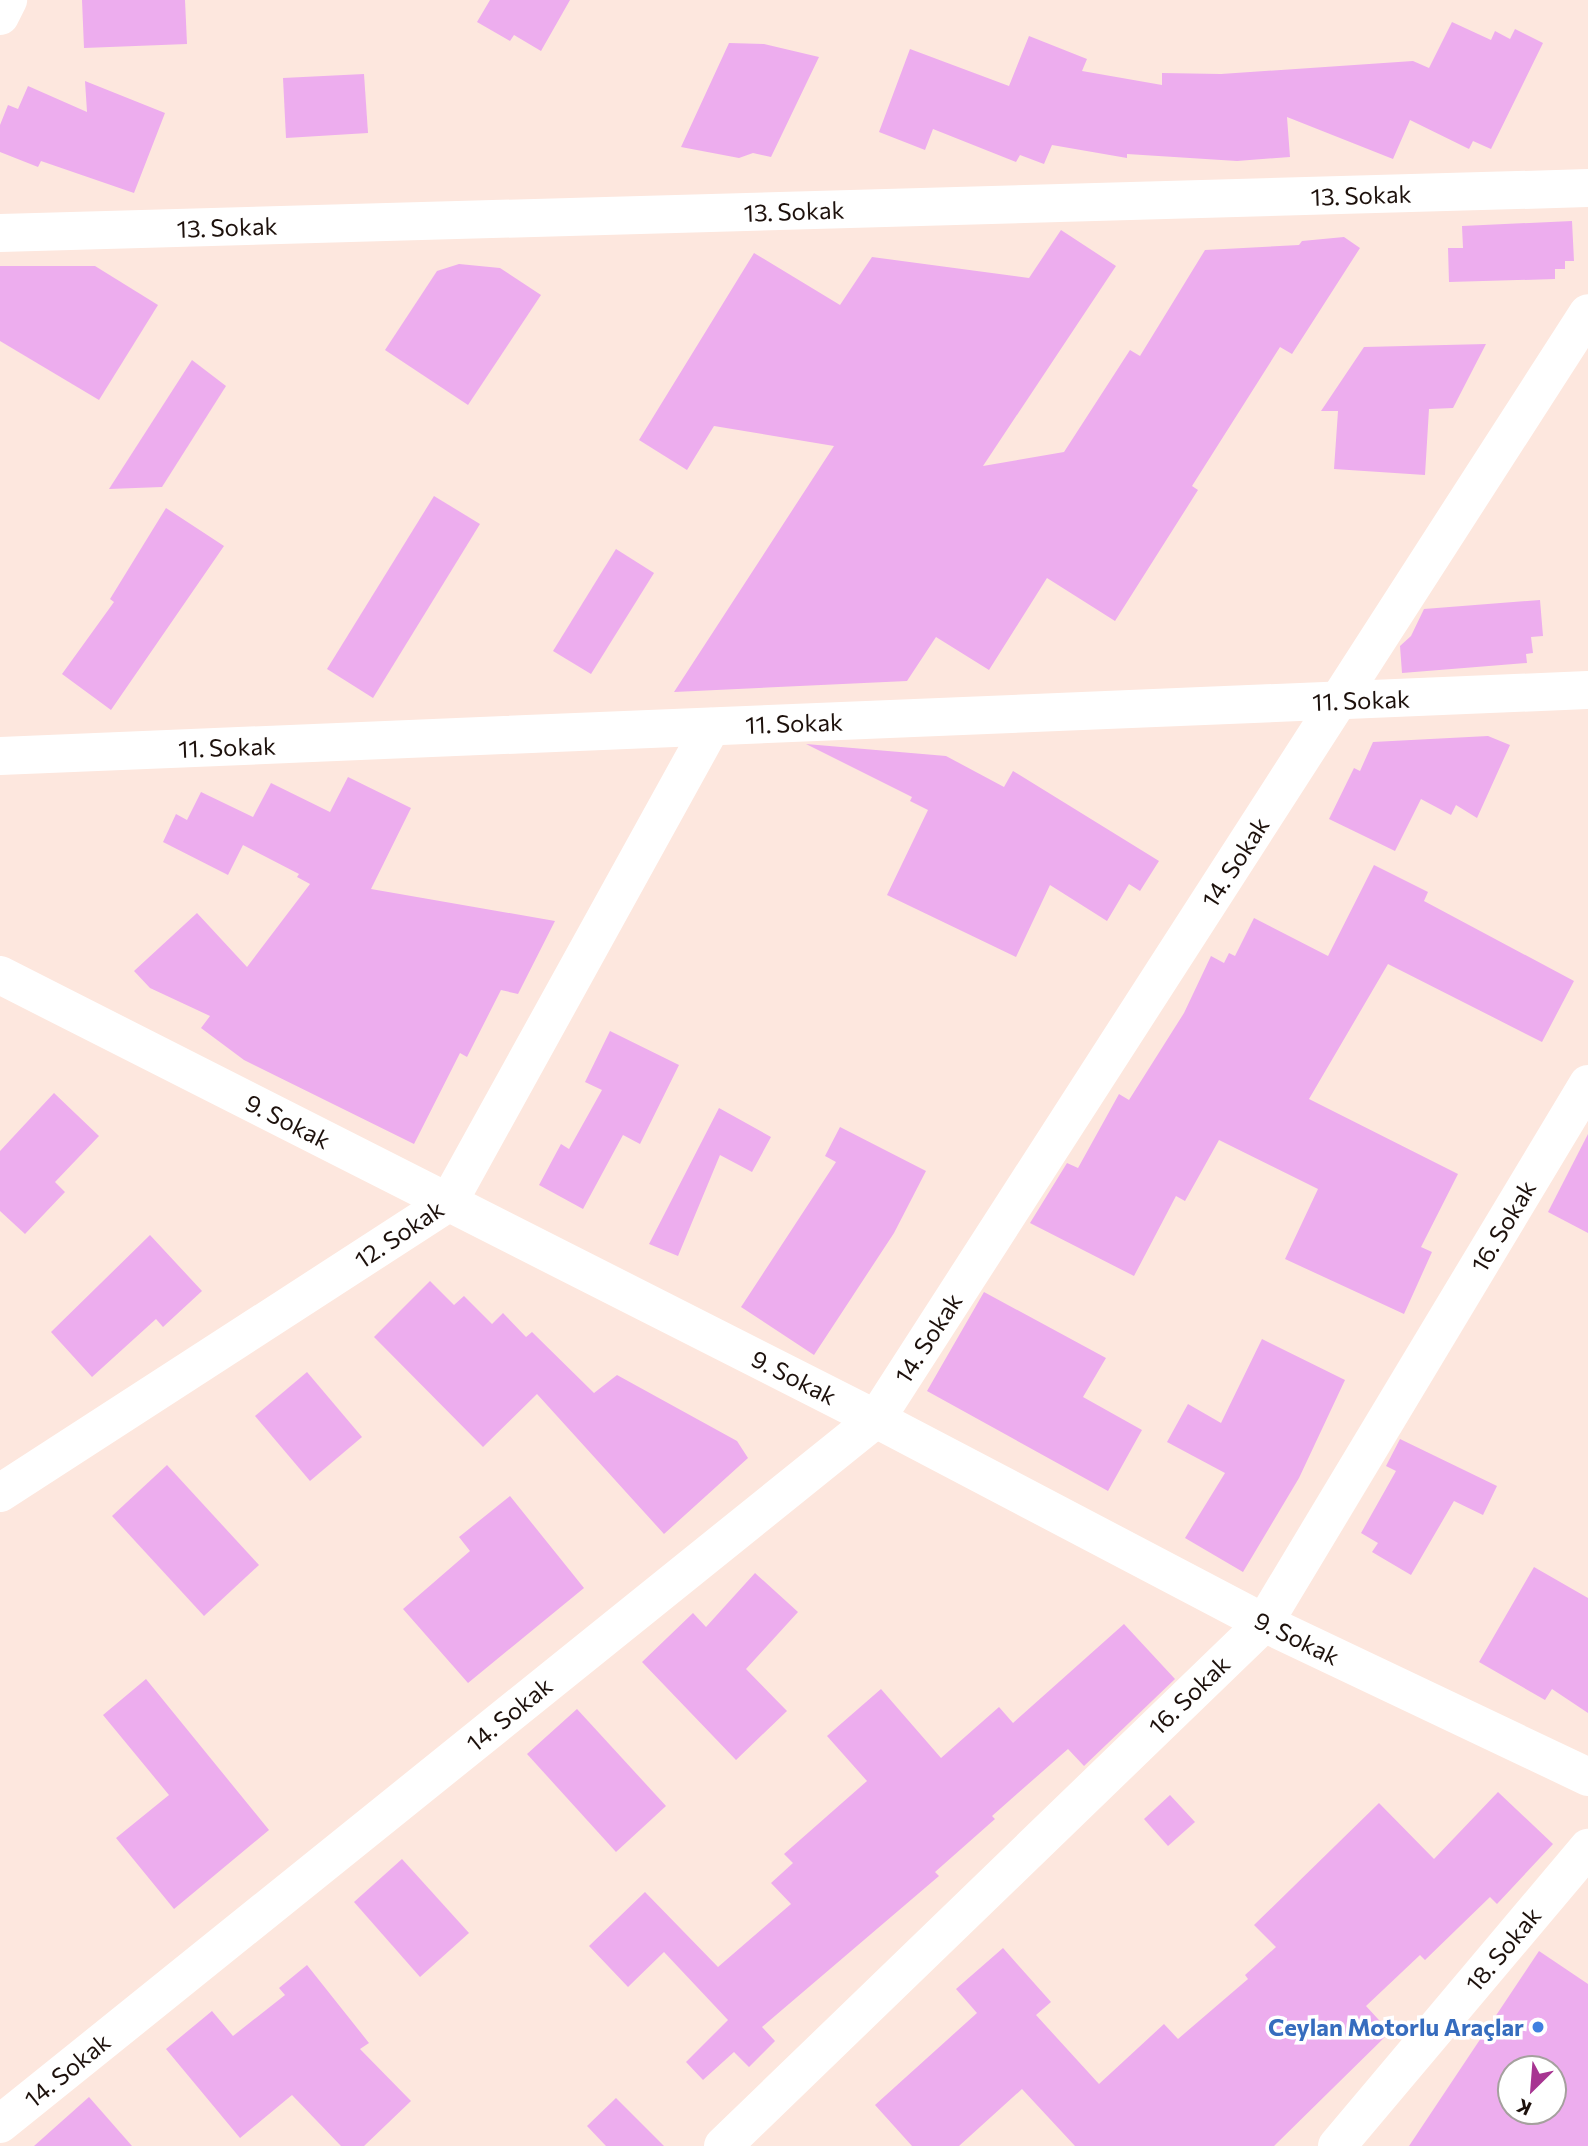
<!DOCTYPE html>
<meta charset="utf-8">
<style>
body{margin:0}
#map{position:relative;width:1588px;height:2146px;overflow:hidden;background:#fde7de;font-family:Commissioner,sans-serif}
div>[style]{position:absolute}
.building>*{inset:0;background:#edadee}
.minor>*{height:38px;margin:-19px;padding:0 19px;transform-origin:19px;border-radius:19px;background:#fff}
.dots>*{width:19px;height:19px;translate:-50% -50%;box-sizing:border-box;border:4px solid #fff;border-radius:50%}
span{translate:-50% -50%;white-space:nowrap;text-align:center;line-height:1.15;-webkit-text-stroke:7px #fff;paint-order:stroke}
.street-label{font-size:24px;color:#1d110c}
.shop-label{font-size:24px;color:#366cbe;font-weight:700}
.right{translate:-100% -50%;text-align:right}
.north{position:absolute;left:1497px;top:2055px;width:70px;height:70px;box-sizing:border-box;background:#fff;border:2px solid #a5a09e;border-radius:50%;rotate:205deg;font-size:19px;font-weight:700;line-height:28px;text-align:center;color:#1d110c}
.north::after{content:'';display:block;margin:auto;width:24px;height:32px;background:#a73591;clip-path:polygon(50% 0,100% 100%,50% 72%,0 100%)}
</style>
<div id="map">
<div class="building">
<div style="clip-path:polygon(82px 0,185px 0,187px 44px,84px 48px)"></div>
<div style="clip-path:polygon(490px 0,570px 0,541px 51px,514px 35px,510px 41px,477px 22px)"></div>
<div style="clip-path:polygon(1452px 22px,1491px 40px,1495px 31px,1510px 39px,1515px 29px,1543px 43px,1491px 149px,1473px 141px,1469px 149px,1410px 120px,1393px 159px,1287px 117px,1290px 157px,1237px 161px,1127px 154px,1127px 158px,1052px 145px,1044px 164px,1020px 155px,1016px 162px,933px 129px,925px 150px,879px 132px,910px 49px,1009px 86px,1029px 36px,1087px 59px,1082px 71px,1162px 85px,1162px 73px,1221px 74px,1413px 61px,1429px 68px)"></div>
<div style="clip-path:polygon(729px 43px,764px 44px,819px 57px,771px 157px,753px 153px,739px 158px,681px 147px)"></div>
<div style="clip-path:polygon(364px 74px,368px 133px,286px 138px,283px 78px)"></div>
<div style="clip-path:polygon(85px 81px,165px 113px,134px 193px,41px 161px,38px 167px,0 152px,0 125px,8px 105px,18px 109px,28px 86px,87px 112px)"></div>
<div style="clip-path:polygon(1572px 221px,1574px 261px,1565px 261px,1565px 269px,1555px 269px,1555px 279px,1449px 282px,1448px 248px,1463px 248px,1462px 226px)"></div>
<div style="clip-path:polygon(1061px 230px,1116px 266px,983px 466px,1064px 452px,1130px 350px,1140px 356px,1205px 250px,1299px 245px,1302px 241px,1344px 237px,1360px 248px,1292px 354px,1280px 347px,1192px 486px,1198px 490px,1115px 621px,1047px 578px,989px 670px,936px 637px,907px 681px,674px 692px,834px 446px,714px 426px,687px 470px,639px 440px,754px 253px,840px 305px,872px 257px,1029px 278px)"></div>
<div style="clip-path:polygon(459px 264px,500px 268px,541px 295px,468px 405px,385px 350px,437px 271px)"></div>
<div style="clip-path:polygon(0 266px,95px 266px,158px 305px,99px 400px,0 341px)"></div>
<div style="clip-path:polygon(1486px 344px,1453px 408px,1429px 409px,1425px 475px,1334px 469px,1338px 411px,1321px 411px,1364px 347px)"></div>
<div style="clip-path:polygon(192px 360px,226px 386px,162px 487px,109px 489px)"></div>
<div style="clip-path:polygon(434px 496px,480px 524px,373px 698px,327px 669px)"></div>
<div style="clip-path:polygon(166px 508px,224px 546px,111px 710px,62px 674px,114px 602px,110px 599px)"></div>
<div style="clip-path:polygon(616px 549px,654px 573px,591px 674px,553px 651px)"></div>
<div style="clip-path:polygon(1540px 600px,1543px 636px,1531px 637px,1533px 653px,1526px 654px,1527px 663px,1402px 673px,1400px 646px,1411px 636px,1424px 609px)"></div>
<div style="clip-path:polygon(1488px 736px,1510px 745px,1477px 818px,1456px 805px,1451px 815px,1421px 799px,1395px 851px,1329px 819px,1354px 768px,1360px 771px,1373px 742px)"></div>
<div style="clip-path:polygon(806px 744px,946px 756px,1004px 787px,1013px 771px,1159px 861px,1140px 891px,1129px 884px,1107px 921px,1050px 885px,1016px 957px,887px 895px,928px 810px,910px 801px,912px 797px)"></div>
<div style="clip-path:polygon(348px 777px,411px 808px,371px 889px,555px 921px,518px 994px,501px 990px,467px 1057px,460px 1053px,414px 1144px,244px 1060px,201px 1028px,210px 1016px,150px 988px,134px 971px,197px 913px,247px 967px,310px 884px,297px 877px,299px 874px,243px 845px,228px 875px,163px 842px,176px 814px,187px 820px,201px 792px,253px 817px,271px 783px,330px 812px)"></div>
<div style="clip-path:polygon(1374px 865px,1428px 892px,1424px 901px,1574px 981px,1542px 1042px,1388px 964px,1309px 1099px,1458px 1174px,1421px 1247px,1432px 1252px,1404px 1314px,1285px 1259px,1318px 1189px,1219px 1140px,1185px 1201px,1176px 1196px,1134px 1276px,1030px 1223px,1067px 1163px,1078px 1168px,1119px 1094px,1129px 1100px,1184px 1013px,1211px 956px,1224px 963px,1229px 953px,1235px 956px,1254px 918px,1328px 956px)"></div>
<div style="clip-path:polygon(610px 1031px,679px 1065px,640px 1144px,623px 1135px,583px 1209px,539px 1185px,561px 1144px,569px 1149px,602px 1090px,585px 1082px)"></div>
<div style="clip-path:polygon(54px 1093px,99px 1136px,55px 1182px,65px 1192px,25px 1234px,0 1211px,0 1151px)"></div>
<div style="clip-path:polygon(719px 1108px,771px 1137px,752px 1172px,720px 1155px,678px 1256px,649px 1244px)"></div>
<div style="clip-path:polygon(840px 1127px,926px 1171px,894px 1233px,814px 1355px,741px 1307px,836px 1162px,825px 1156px)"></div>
<div style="clip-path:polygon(1588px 1134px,1588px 1233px,1548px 1212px)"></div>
<div style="clip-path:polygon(150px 1235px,202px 1291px,163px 1327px,156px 1319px,92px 1377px,51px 1332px)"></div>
<div style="clip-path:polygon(430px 1281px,454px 1305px,464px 1296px,492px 1324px,503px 1313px,526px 1337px,532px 1332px,594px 1393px,617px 1375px,737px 1441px,748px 1458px,664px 1534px,537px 1394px,483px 1447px,374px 1337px)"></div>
<div style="clip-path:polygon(984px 1292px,1106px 1358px,1083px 1397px,1142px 1430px,1108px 1491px,927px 1391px)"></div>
<div style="clip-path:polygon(1262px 1339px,1345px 1380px,1299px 1478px,1243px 1572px,1185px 1538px,1225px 1473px,1167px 1442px,1188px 1404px,1221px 1423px)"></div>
<div style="clip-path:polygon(307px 1372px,362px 1437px,310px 1481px,255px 1416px)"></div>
<div style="clip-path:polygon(1400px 1439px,1497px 1486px,1483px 1515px,1454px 1501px,1411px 1575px,1372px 1552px,1378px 1543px,1361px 1533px,1396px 1471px,1386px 1466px)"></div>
<div style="clip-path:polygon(167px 1465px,259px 1565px,204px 1616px,112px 1516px)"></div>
<div style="clip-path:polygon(510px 1496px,584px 1588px,468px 1683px,403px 1609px,470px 1551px,459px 1537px)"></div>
<div style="clip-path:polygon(1534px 1567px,1588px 1598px,1588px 1713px,1552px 1689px,1545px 1700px,1479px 1662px)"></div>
<div style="clip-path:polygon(755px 1573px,798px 1612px,746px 1669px,787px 1711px,736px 1760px,642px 1662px,693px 1613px,706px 1627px)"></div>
<div style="clip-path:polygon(1124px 1624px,1175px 1679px,1084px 1766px,1068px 1749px,992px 1816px,995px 1819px,935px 1872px,939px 1876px,762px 2027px,775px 2041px,749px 2067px,734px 2052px,703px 2080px,686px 2062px,728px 2020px,664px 1952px,628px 1987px,589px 1946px,645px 1892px,718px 1967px,791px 1904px,771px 1883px,793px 1863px,784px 1854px,867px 1781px,827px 1736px,881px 1689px,941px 1758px,999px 1707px,1013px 1723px)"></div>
<div style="clip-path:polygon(146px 1679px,269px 1830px,174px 1909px,116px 1838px,169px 1795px,103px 1715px)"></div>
<div style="clip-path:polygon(577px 1709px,666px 1806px,616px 1852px,527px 1754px)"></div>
<div style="clip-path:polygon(1498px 1792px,1553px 1844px,1497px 1904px,1490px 1897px,1425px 1960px,1420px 1955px,1366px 2006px,1390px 2032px,1274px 2146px,1075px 2146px,1022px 2089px,959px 2146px,912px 2146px,875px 2105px,977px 2013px,956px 1989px,1003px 1948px,1051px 2002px,1036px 2015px,1099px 2084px,1164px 2024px,1178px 2039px,1248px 1979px,1245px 1975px,1276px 1947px,1254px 1925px,1379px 1803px,1434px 1859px)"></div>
<div style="clip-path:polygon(1170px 1795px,1195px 1822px,1168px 1846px,1144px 1819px)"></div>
<div style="clip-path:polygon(402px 1859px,469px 1933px,420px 1977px,354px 1902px)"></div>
<div style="clip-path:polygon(evenodd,1539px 1951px,1588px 1984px,1588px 2146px,1409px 2146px,1539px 1951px,1511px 2069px,1553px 2069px,1553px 2111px,1511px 2111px,1511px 2069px)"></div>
<div style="clip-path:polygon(307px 1965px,369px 2043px,360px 2049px,411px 2101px,364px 2146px,341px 2146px,292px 2095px,240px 2138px,166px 2049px,212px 2011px,233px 2036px,285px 1995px,279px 1988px)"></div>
<div style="clip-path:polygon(89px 2097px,132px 2146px,34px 2146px)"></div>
<div style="clip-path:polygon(616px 2098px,664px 2146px,606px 2146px,587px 2126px)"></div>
</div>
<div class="minor">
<div style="left:0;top:16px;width:18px;rotate:-63deg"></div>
<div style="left:0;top:233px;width:1589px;rotate:-1.62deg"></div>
<div style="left:0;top:756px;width:1589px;rotate:-2.38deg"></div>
<div style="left:0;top:975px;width:982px;rotate:26.88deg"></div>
<div style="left:876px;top:1419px;width:438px;rotate:27.7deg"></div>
<div style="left:1264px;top:1623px;width:359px;rotate:25.4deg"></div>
<div style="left:0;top:1493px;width:534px;rotate:-32.92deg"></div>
<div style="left:448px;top:1203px;width:544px;rotate:-61.08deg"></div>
<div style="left:0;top:2124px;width:1124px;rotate:-38.83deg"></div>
<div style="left:876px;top:1419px;width:1315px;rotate:-57.23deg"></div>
<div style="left:723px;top:2146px;width:752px;rotate:-44.03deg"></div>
<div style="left:1264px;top:1623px;width:629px;rotate:-58.99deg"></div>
<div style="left:1337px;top:2146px;width:390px;rotate:-49.9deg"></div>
</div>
<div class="dots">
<div style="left:1538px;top:2027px;background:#3f7fe0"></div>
</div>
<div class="street-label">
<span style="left:1361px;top:195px;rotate:-2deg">13. Sokak</span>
<span style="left:794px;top:211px;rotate:-2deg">13. Sokak</span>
<span style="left:227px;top:227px;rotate:-2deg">13. Sokak</span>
<span style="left:1361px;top:700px;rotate:-2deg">11. Sokak</span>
<span style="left:794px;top:723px;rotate:-2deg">11. Sokak</span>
<span style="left:227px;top:747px;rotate:-2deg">11. Sokak</span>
<span style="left:1235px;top:862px;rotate:-57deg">14. Sokak</span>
<span style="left:288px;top:1121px;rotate:27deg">9. Sokak</span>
<span style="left:1503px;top:1226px;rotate:-59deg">16. Sokak</span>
<span style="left:399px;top:1234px;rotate:-34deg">12. Sokak</span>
<span style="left:928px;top:1338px;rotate:-57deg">14. Sokak</span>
<span style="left:794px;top:1377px;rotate:27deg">9. Sokak</span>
<span style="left:1297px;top:1638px;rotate:26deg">9. Sokak</span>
<span style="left:1189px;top:1695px;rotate:-44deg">16. Sokak</span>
<span style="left:509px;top:1714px;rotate:-39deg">14. Sokak</span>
<span style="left:1503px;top:1949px;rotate:-50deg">18. Sokak</span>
<span style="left:67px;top:2070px;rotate:-39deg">14. Sokak</span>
</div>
<div class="shop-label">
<span class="right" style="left:1524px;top:2027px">Ceylan Motorlu Araçlar</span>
</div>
<div class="north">K</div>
</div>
